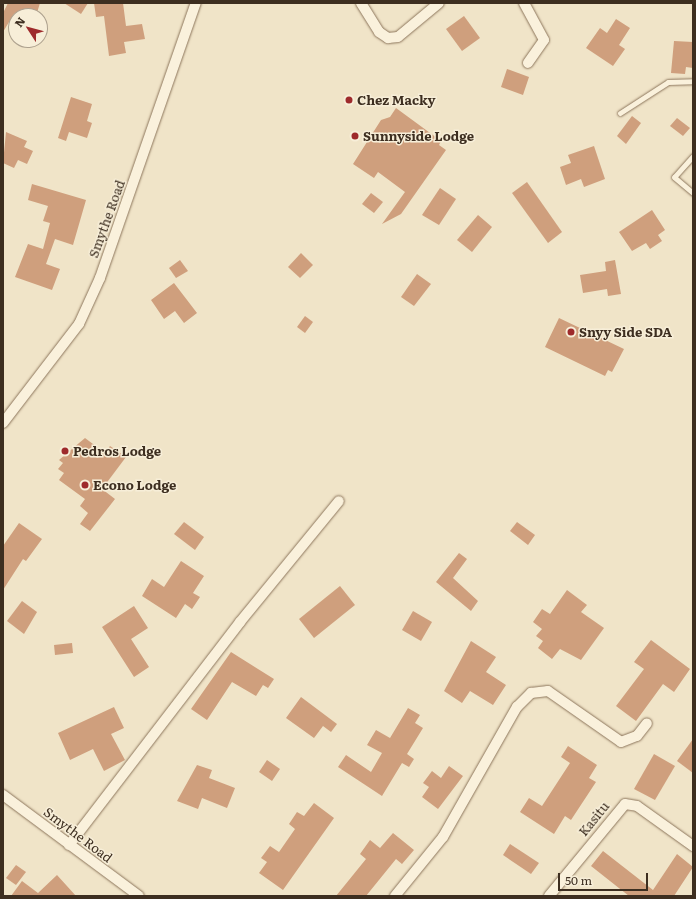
<!DOCTYPE html>
<style>
body{margin:0}
#map{position:relative;width:696px;height:899px;overflow:hidden;background:#f0e4c8;font-family:Literata,serif}
div>[style]{position:absolute}
.building>*{inset:0;background:#cf9f7d}
.roads{filter:drop-shadow(0 0 1px #8d765c) drop-shadow(0 0 1px #8d765c)}
.service>*{height:5px;margin:-2.5px;padding:0 2.5px;transform-origin:2.5px;border-radius:2.5px;background:#faf1dc}
.minor>*{height:10px;margin:-5px;padding:0 5px;transform-origin:5px;border-radius:5px;background:#faf1dc}
.dots>*{width:11px;height:11px;translate:-50% -50%;box-sizing:border-box;border:2px solid #f7eed8;border-radius:50%}
span{translate:-50% -50%;white-space:nowrap;text-align:center;line-height:1.15;-webkit-text-stroke:3px #f7eed8;paint-order:stroke}
.poi-label{font-size:13px;color:#3d2e20;font-weight:700}
.left{translate:0 -50%;text-align:left}
.street-label{font-size:13px;color:#3d2e20}
.frame{position:absolute;inset:0;border:4px solid #3d2e20;pointer-events:none}
.north{position:absolute;left:8px;top:8px;width:40px;height:40px;box-sizing:border-box;background:#f7eed8;border:1px solid #ada18e;border-radius:50%;rotate:306deg;font-size:11px;font-weight:700;line-height:16px;text-align:center;color:#3d2e20}
.north::after{content:'';display:block;margin:auto;width:14px;height:18px;background:#9e2a2b;clip-path:polygon(50% 0,100% 100%,50% 72%,0 100%)}
.scale{position:absolute;left:558px;top:873px;width:90px;height:18px;box-sizing:border-box;border:2px solid #3d2e20;border-top:0;padding-left:5px;font-size:12px;line-height:14px;white-space:nowrap;color:#3d2e20;-webkit-text-stroke:3px #f7eed8;paint-order:stroke}
</style>
<div id="map">
<div class="building">
<div style="clip-path:polygon(8px 3px,40px 3px,36px 16px,12px 17px,3px 32px,3px 13px)"></div>
<div style="clip-path:polygon(64px 3px,88px 3px,81px 14px)"></div>
<div style="clip-path:polygon(94px 3px,123px 3px,126px 26px,142px 24px,145px 39px,124px 42px,126px 53px,109px 56px,104px 16px,96px 17px)"></div>
<div style="clip-path:polygon(464px 16px,480px 38px,462px 51px,446px 29px)"></div>
<div style="clip-path:polygon(616px 19px,630px 28px,619px 45px,625px 49px,613px 66px,586px 48px,600px 28px,607px 33px)"></div>
<div style="clip-path:polygon(674px 41px,693px 42px,693px 68px,686px 67px,685px 74px,671px 73px)"></div>
<div style="clip-path:polygon(507px 69px,529px 77px,523px 95px,501px 87px)"></div>
<div style="clip-path:polygon(71px 97px,92px 104px,87px 121px,92px 123px,87px 138px,69px 132px,66px 141px,58px 138px)"></div>
<div style="clip-path:polygon(396px 108px,441px 141px,439px 145px,446px 150px,401px 214px,382px 224px,405px 192px,378px 172px,374px 178px,353px 164px,381px 120px,390px 117px)"></div>
<div style="clip-path:polygon(632px 116px,641px 123px,626px 144px,617px 136px)"></div>
<div style="clip-path:polygon(677px 118px,690px 128px,683px 136px,670px 126px)"></div>
<div style="clip-path:polygon(6px 132px,27px 141px,24px 147px,33px 151px,27px 164px,18px 160px,14px 168px,3px 163px)"></div>
<div style="clip-path:polygon(594px 146px,605px 179px,584px 187px,581px 179px,566px 185px,560px 167px,571px 163px,568px 155px)"></div>
<div style="clip-path:polygon(527px 182px,562px 232px,548px 243px,512px 193px)"></div>
<div style="clip-path:polygon(32px 184px,86px 200px,73px 245px,55px 239px,46px 264px,60px 269px,52px 290px,15px 277px,28px 244px,43px 249px,50px 223px,43px 221px,48px 206px,28px 200px)"></div>
<div style="clip-path:polygon(440px 188px,456px 199px,439px 225px,422px 215px)"></div>
<div style="clip-path:polygon(371px 193px,383px 202px,374px 213px,362px 204px)"></div>
<div style="clip-path:polygon(652px 210px,665px 230px,658px 235px,662px 241px,650px 249px,646px 243px,632px 251px,619px 232px)"></div>
<div style="clip-path:polygon(478px 215px,492px 227px,472px 252px,457px 240px)"></div>
<div style="clip-path:polygon(301px 253px,313px 265px,300px 278px,288px 267px)"></div>
<div style="clip-path:polygon(180px 260px,188px 271px,176px 278px,169px 268px)"></div>
<div style="clip-path:polygon(615px 260px,621px 294px,608px 296px,607px 289px,583px 293px,580px 275px,606px 271px,605px 262px)"></div>
<div style="clip-path:polygon(417px 274px,431px 284px,414px 306px,401px 297px)"></div>
<div style="clip-path:polygon(174px 283px,197px 313px,184px 323px,175px 311px,164px 319px,151px 300px)"></div>
<div style="clip-path:polygon(305px 316px,313px 322px,305px 333px,297px 327px)"></div>
<div style="clip-path:polygon(559px 318px,624px 349px,612px 372px,608px 370px,605px 376px,545px 347px)"></div>
<div style="clip-path:polygon(85px 438px,105px 453px,110px 446px,126px 457px,102px 489px,115px 499px,90px 531px,80px 524px,88px 513px,80px 506px,85px 499px,59px 480px,64px 473px,58px 469px,63px 463px,59px 460px)"></div>
<div style="clip-path:polygon(184px 522px,204px 537px,195px 550px,174px 534px)"></div>
<div style="clip-path:polygon(517px 522px,535px 535px,528px 545px,510px 531px)"></div>
<div style="clip-path:polygon(19px 523px,42px 539px,26px 561px,23px 559px,3px 590px,3px 546px)"></div>
<div style="clip-path:polygon(459px 553px,467px 559px,453px 578px,478px 601px,471px 611px,436px 582px)"></div>
<div style="clip-path:polygon(181px 561px,204px 576px,193px 593px,200px 597px,192px 609px,185px 604px,176px 618px,142px 596px,152px 579px,164px 587px)"></div>
<div style="clip-path:polygon(340px 586px,355px 605px,314px 638px,299px 619px)"></div>
<div style="clip-path:polygon(567px 590px,587px 605px,581px 612px,604px 628px,581px 660px,560px 649px,552px 659px,538px 648px,543px 641px,536px 636px,542px 629px,533px 622px,542px 609px,550px 614px)"></div>
<div style="clip-path:polygon(22px 601px,37px 612px,24px 634px,7px 621px)"></div>
<div style="clip-path:polygon(134px 606px,148px 628px,131px 639px,149px 667px,134px 677px,102px 627px)"></div>
<div style="clip-path:polygon(413px 611px,432px 622px,421px 641px,402px 630px)"></div>
<div style="clip-path:polygon(651px 640px,690px 669px,674px 692px,663px 684px,636px 721px,616px 706px,644px 669px,634px 662px)"></div>
<div style="clip-path:polygon(471px 641px,496px 657px,486px 672px,506px 685px,493px 705px,470px 691px,462px 703px,444px 691px)"></div>
<div style="clip-path:polygon(72px 643px,73px 653px,55px 655px,54px 645px)"></div>
<div style="clip-path:polygon(231px 652px,274px 679px,268px 688px,263px 685px,256px 696px,232px 682px,207px 720px,191px 709px)"></div>
<div style="clip-path:polygon(301px 697px,337px 724px,331px 732px,323px 726px,314px 738px,286px 718px)"></div>
<div style="clip-path:polygon(114px 707px,124px 728px,111px 734px,125px 760px,104px 771px,93px 749px,70px 760px,58px 733px)"></div>
<div style="clip-path:polygon(408px 708px,420px 715px,415px 723px,423px 728px,407px 754px,414px 759px,409px 767px,402px 763px,382px 796px,338px 767px,346px 755px,371px 772px,382px 753px,367px 745px,376px 730px,390px 738px)"></div>
<div style="clip-path:polygon(693px 739px,693px 773px,677px 761px)"></div>
<div style="clip-path:polygon(568px 746px,597px 765px,589px 778px,596px 782px,571px 820px,565px 816px,554px 834px,520px 812px,529px 798px,542px 806px,570px 763px,561px 757px)"></div>
<div style="clip-path:polygon(654px 754px,675px 766px,655px 800px,634px 789px)"></div>
<div style="clip-path:polygon(267px 760px,280px 769px,272px 781px,259px 772px)"></div>
<div style="clip-path:polygon(197px 765px,212px 770px,209px 778px,235px 788px,227px 808px,202px 798px,198px 809px,177px 801px)"></div>
<div style="clip-path:polygon(449px 766px,463px 776px,438px 809px,422px 797px,429px 787px,423px 783px,432px 771px,441px 778px)"></div>
<div style="clip-path:polygon(314px 803px,334px 818px,283px 890px,259px 873px,267px 862px,261px 858px,270px 846px,279px 852px,295px 829px,289px 824px,297px 812px,304px 816px)"></div>
<div style="clip-path:polygon(393px 833px,414px 850px,402px 864px,396px 859px,366px 896px,336px 896px,366px 859px,360px 854px,370px 840px,380px 848px)"></div>
<div style="clip-path:polygon(510px 844px,539px 863px,531px 874px,503px 855px)"></div>
<div style="clip-path:polygon(603px 851px,653px 890px,677px 854px,693px 867px,674px 896px,629px 896px,591px 866px)"></div>
<div style="clip-path:polygon(16px 865px,26px 872px,16px 885px,6px 878px)"></div>
<div style="clip-path:polygon(57px 875px,76px 896px,11px 896px,22px 881px,38px 893px)"></div>
</div>
<div class="roads">
<div class="service">
<div style="left:620px;top:113px;width:57px;rotate:-32.9deg"></div>
<div style="left:668px;top:82px;width:25px;rotate:-2deg"></div>
<div style="left:693px;top:156px;width:28px;rotate:132deg"></div>
<div style="left:674px;top:177px;width:25px;rotate:40deg"></div>
</div>
<div class="minor">
<div style="left:361px;top:3px;width:34px;rotate:58deg"></div>
<div style="left:379px;top:32px;width:11px;rotate:34deg"></div>
<div style="left:388px;top:38px;width:10px;rotate:-6deg"></div>
<div style="left:398px;top:37px;width:53px;rotate:-39.7deg"></div>
<div style="left:524px;top:3px;width:42px;rotate:61.6deg"></div>
<div style="left:544px;top:40px;width:28px;rotate:125deg"></div>
<div style="left:3px;top:423px;width:125px;rotate:-52.5deg"></div>
<div style="left:79px;top:324px;width:51px;rotate:-65.5deg"></div>
<div style="left:100px;top:278px;width:291px;rotate:-70.8deg"></div>
<div style="left:3px;top:795px;width:169px;rotate:36.6deg"></div>
<div style="left:69px;top:845px;width:281px;rotate:-52.5deg"></div>
<div style="left:240px;top:622px;width:156px;rotate:-50.7deg"></div>
<div style="left:395px;top:896px;width:76px;rotate:-50.9deg"></div>
<div style="left:443px;top:837px;width:150px;rotate:-60.4deg"></div>
<div style="left:517px;top:707px;width:20px;rotate:-45deg"></div>
<div style="left:531px;top:693px;width:17px;rotate:-7deg"></div>
<div style="left:548px;top:691px;width:89px;rotate:34.9deg"></div>
<div style="left:621px;top:742px;width:17px;rotate:-21deg"></div>
<div style="left:637px;top:736px;width:16px;rotate:-52deg"></div>
<div style="left:549px;top:896px;width:119px;rotate:-50.4deg"></div>
<div style="left:625px;top:804px;width:12px;rotate:9deg"></div>
<div style="left:637px;top:806px;width:69px;rotate:35.5deg"></div>
</div>
</div>
<div class="dots">
<div style="left:349px;top:100px;background:#9e2a2b"></div>
<div style="left:355px;top:136px;background:#9e2a2b"></div>
<div style="left:571px;top:332px;background:#9e2a2b"></div>
<div style="left:65px;top:451px;background:#9e2a2b"></div>
<div style="left:85px;top:485px;background:#9e2a2b"></div>
</div>
<div class="poi-label">
<span class="left" style="left:357px;top:100px">Chez Macky</span>
<span class="left" style="left:363px;top:136px">Sunnyside Lodge</span>
<span class="left" style="left:579px;top:332px">Snyy Side SDA</span>
<span class="left" style="left:73px;top:451px">Pedros Lodge</span>
<span class="left" style="left:93px;top:485px">Econo Lodge</span>
</div>
<div class="street-label">
<span style="left:107px;top:219px;rotate:-70deg">Smythe Road</span>
<span style="left:594px;top:819px;rotate:-51deg">Kasitu</span>
<span style="left:78px;top:835px;rotate:37deg">Smythe Road</span>
</div>
<div class="frame"></div>
<div class="north">N</div>
<div class="scale">50 m</div>
</div>
